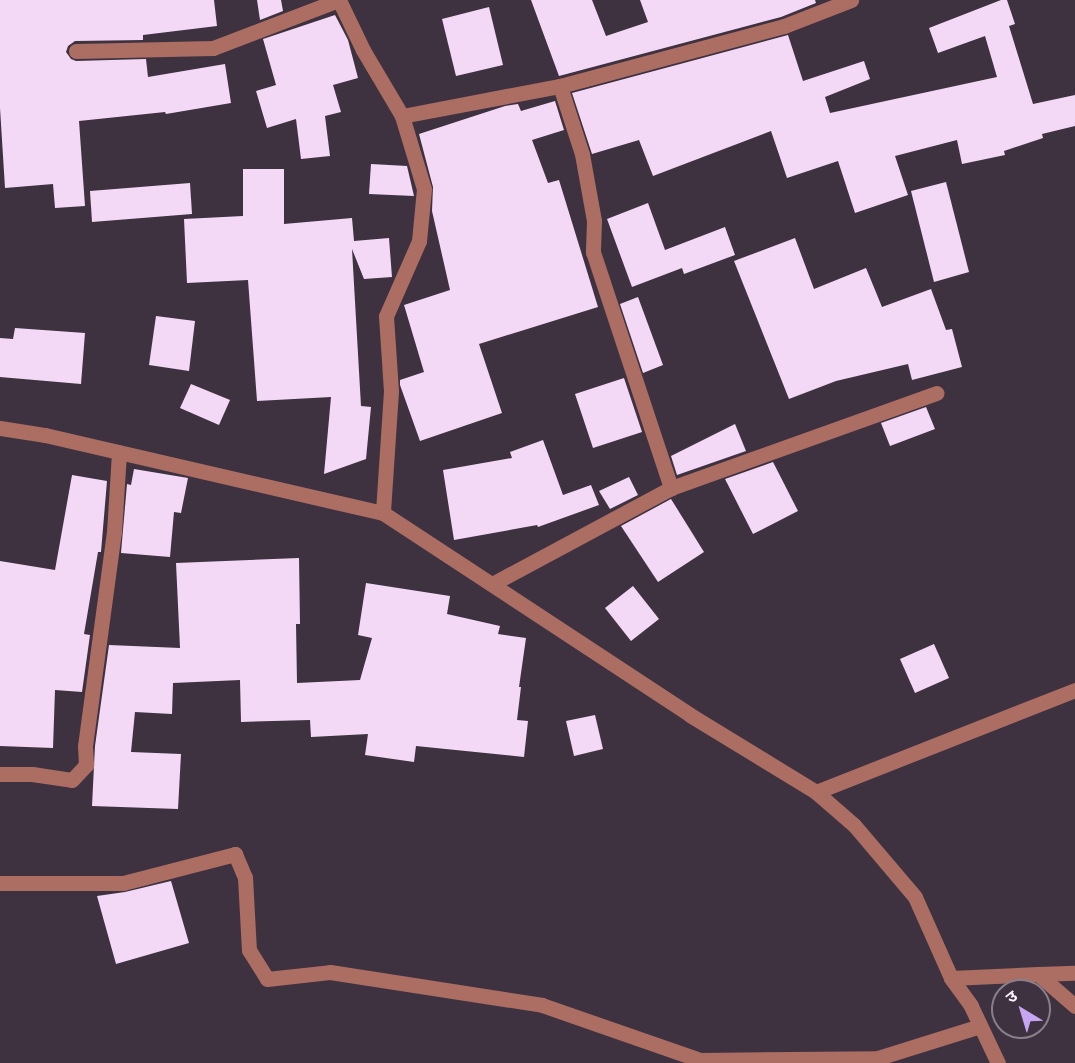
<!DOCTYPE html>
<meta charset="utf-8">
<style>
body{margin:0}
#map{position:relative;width:1075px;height:1063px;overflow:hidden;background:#3e3240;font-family:Mulish,"Noto Sans Devanagari",sans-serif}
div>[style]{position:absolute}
.building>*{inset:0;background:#f4d9f7}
.minor>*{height:15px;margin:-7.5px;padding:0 7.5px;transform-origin:7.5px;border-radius:7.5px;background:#ac6d63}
span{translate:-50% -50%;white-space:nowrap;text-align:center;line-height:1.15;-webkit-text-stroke:6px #3e3240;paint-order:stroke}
.north{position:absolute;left:991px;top:979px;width:60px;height:60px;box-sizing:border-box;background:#3e3240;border:2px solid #897f8a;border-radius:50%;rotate:322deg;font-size:16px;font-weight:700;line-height:24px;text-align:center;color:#f9f2fa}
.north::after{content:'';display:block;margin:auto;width:21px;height:27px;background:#c6a6f0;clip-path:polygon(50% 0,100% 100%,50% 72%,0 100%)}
</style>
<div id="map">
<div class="building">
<div style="clip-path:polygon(0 0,214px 0,217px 26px,143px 35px,143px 40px,75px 41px,68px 46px,66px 52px,71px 59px,76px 61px,146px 59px,148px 77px,225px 64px,231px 103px,166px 114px,165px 112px,79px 121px,85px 206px,55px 208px,53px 184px,5px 188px,0 108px)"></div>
<div style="clip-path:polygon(257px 0,281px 0,283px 11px,260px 20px)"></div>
<div style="clip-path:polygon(531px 0,592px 0,606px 36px,648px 22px,640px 0,815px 0,816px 3px,781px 17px,559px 76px)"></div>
<div style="clip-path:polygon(1001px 0,1007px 0,1015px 24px,1009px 26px,1033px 104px,1075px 95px,1075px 126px,1042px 134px,1043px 138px,1004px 151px,1005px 155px,962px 164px,957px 140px,895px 156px,908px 195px,855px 213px,838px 161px,787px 178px,771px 131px,653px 176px,639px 140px,592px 154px,572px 93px,788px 35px,803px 81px,864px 61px,870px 79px,825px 97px,830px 113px,997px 77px,985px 36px,938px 53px,929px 28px)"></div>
<div style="clip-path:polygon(489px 7px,503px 65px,456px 76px,442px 19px)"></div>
<div style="clip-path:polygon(335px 15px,348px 40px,358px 78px,333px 85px,341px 112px,325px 116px,330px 156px,301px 159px,296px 119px,267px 128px,256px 91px,276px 85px,263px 39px)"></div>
<div style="clip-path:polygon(555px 101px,564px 130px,532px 140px,548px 183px,559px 180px,598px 307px,479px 344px,502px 413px,420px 441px,400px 385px,400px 380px,424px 372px,404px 305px,450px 290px,432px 211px,433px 187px,419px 134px,505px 106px,518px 104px,521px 111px)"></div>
<div style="clip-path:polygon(371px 164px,407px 166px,414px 196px,369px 194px)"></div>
<div style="clip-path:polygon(243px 169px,284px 169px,284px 224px,352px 218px,354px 241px,389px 238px,392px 277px,364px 279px,352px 249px,361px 406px,371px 407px,366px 459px,324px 474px,331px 397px,257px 401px,248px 280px,187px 283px,184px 219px,243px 216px)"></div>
<div style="clip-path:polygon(946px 182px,969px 272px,934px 282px,911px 191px)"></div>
<div style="clip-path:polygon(190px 183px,192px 214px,92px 222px,90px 191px)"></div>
<div style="clip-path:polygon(648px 203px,665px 250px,725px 227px,735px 255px,684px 274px,682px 268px,632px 287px,607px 219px)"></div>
<div style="clip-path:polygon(795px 238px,814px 289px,866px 268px,882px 307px,931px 289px,946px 330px,952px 329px,962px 367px,912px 380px,908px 364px,836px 381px,789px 399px,734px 261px)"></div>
<div style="clip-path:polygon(638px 297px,663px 365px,643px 373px,620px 304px)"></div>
<div style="clip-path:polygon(156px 316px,195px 321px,189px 371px,149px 365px)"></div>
<div style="clip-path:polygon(15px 328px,85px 333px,81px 384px,0 377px,0 338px,13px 339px)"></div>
<div style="clip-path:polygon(624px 378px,642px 432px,593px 448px,575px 394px)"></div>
<div style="clip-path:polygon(191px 384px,230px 400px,219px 425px,180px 408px)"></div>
<div style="clip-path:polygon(926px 407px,935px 429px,890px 446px,881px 423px)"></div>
<div style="clip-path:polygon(735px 424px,746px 451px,677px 475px,671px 456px)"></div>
<div style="clip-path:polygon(543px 440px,563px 495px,591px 485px,599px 505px,538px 527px,537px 525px,454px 540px,443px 470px,512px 458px,510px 452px)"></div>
<div style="clip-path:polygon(773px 462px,798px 511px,753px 534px,725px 479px)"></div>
<div style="clip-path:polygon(134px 469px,188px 478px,181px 513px,174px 512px,170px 557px,121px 553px,127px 484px,131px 485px)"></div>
<div style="clip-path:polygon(72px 475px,107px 481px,101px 552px,98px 552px,84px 634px,90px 635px,82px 692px,55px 690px,53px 748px,0 746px,0 561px,55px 570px)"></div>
<div style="clip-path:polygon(629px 477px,638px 495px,610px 509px,599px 491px)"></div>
<div style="clip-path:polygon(671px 499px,704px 552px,658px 582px,621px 526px)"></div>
<div style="clip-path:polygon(299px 558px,300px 624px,296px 624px,297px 683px,360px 680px,372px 638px,358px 635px,366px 583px,450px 596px,447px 614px,500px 626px,498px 634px,526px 638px,519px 687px,521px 687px,517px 720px,528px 721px,524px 757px,416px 746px,414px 762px,365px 755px,368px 734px,311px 737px,310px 720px,241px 722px,240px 680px,173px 683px,172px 714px,135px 712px,131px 752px,181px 754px,178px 809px,92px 806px,95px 746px,109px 645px,180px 648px,176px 563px)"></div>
<div style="clip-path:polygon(633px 586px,659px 619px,631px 641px,605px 608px)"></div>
<div style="clip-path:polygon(934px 644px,949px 678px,915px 693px,900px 659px)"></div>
<div style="clip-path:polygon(595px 715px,603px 749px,574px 756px,566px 721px)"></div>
<div style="clip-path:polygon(171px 881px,189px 943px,116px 964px,97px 896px,125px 892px)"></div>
</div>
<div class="minor">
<div style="left:339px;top:0;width:55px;rotate:64.4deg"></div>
<div style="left:363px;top:50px;width:77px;rotate:59.4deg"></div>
<div style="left:402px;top:116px;width:76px;rotate:73.2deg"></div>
<div style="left:424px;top:189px;width:52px;rotate:95.5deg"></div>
<div style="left:419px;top:241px;width:82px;rotate:113.7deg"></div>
<div style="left:386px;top:316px;width:75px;rotate:86.2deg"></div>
<div style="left:391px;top:391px;width:122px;rotate:93.8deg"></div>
<div style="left:76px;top:51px;width:137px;rotate:-1.3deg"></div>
<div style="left:213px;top:48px;width:135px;rotate:-20.9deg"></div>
<div style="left:560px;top:86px;width:71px;rotate:72.1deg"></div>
<div style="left:582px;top:154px;width:68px;rotate:79.8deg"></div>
<div style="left:594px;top:221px;width:31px;rotate:92deg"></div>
<div style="left:593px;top:252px;width:249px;rotate:71.7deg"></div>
<div style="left:402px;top:116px;width:161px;rotate:-10.8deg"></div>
<div style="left:560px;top:86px;width:232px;rotate:-15deg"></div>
<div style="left:784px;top:26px;width:72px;rotate:-21.2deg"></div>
<div style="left:0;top:428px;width:46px;rotate:8.8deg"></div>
<div style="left:45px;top:435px;width:347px;rotate:13deg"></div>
<div style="left:383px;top:513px;width:367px;rotate:33.3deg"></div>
<div style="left:690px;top:715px;width:148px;rotate:31.4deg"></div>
<div style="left:816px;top:792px;width:50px;rotate:41deg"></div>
<div style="left:854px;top:825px;width:94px;rotate:49.7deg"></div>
<div style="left:915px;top:897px;width:89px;rotate:66deg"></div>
<div style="left:951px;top:978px;width:34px;rotate:54deg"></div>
<div style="left:971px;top:1006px;width:63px;rotate:64.7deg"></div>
<div style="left:492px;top:584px;width:203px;rotate:-28.2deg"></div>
<div style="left:671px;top:488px;width:282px;rotate:-19.7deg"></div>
<div style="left:0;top:774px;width:32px"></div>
<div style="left:32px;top:774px;width:40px;rotate:8.5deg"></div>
<div style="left:72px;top:780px;width:21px;rotate:-47deg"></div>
<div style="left:86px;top:765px;width:19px;rotate:-93deg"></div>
<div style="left:85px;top:746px;width:216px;rotate:-82.3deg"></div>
<div style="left:114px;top:532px;width:80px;rotate:-86.4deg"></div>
<div style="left:816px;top:792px;width:278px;rotate:-21.5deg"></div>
<div style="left:0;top:883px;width:123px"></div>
<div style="left:123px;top:883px;width:116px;rotate:-14.5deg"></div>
<div style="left:235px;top:854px;width:25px;rotate:67deg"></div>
<div style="left:245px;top:877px;width:73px;rotate:86.9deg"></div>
<div style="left:249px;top:950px;width:34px;rotate:58deg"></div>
<div style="left:267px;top:979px;width:63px;rotate:-6.3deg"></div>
<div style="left:330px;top:972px;width:215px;rotate:8.8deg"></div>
<div style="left:542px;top:1005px;width:167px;rotate:19.2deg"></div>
<div style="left:700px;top:1060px;width:178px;rotate:-0.6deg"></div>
<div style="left:878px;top:1058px;width:107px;rotate:-17.4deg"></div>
<div style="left:1038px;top:974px;width:37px;rotate:-2deg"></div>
<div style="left:951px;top:978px;width:87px;rotate:-2.6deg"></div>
<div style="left:1038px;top:974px;width:49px;rotate:40.9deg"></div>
</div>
<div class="north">उ</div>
</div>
